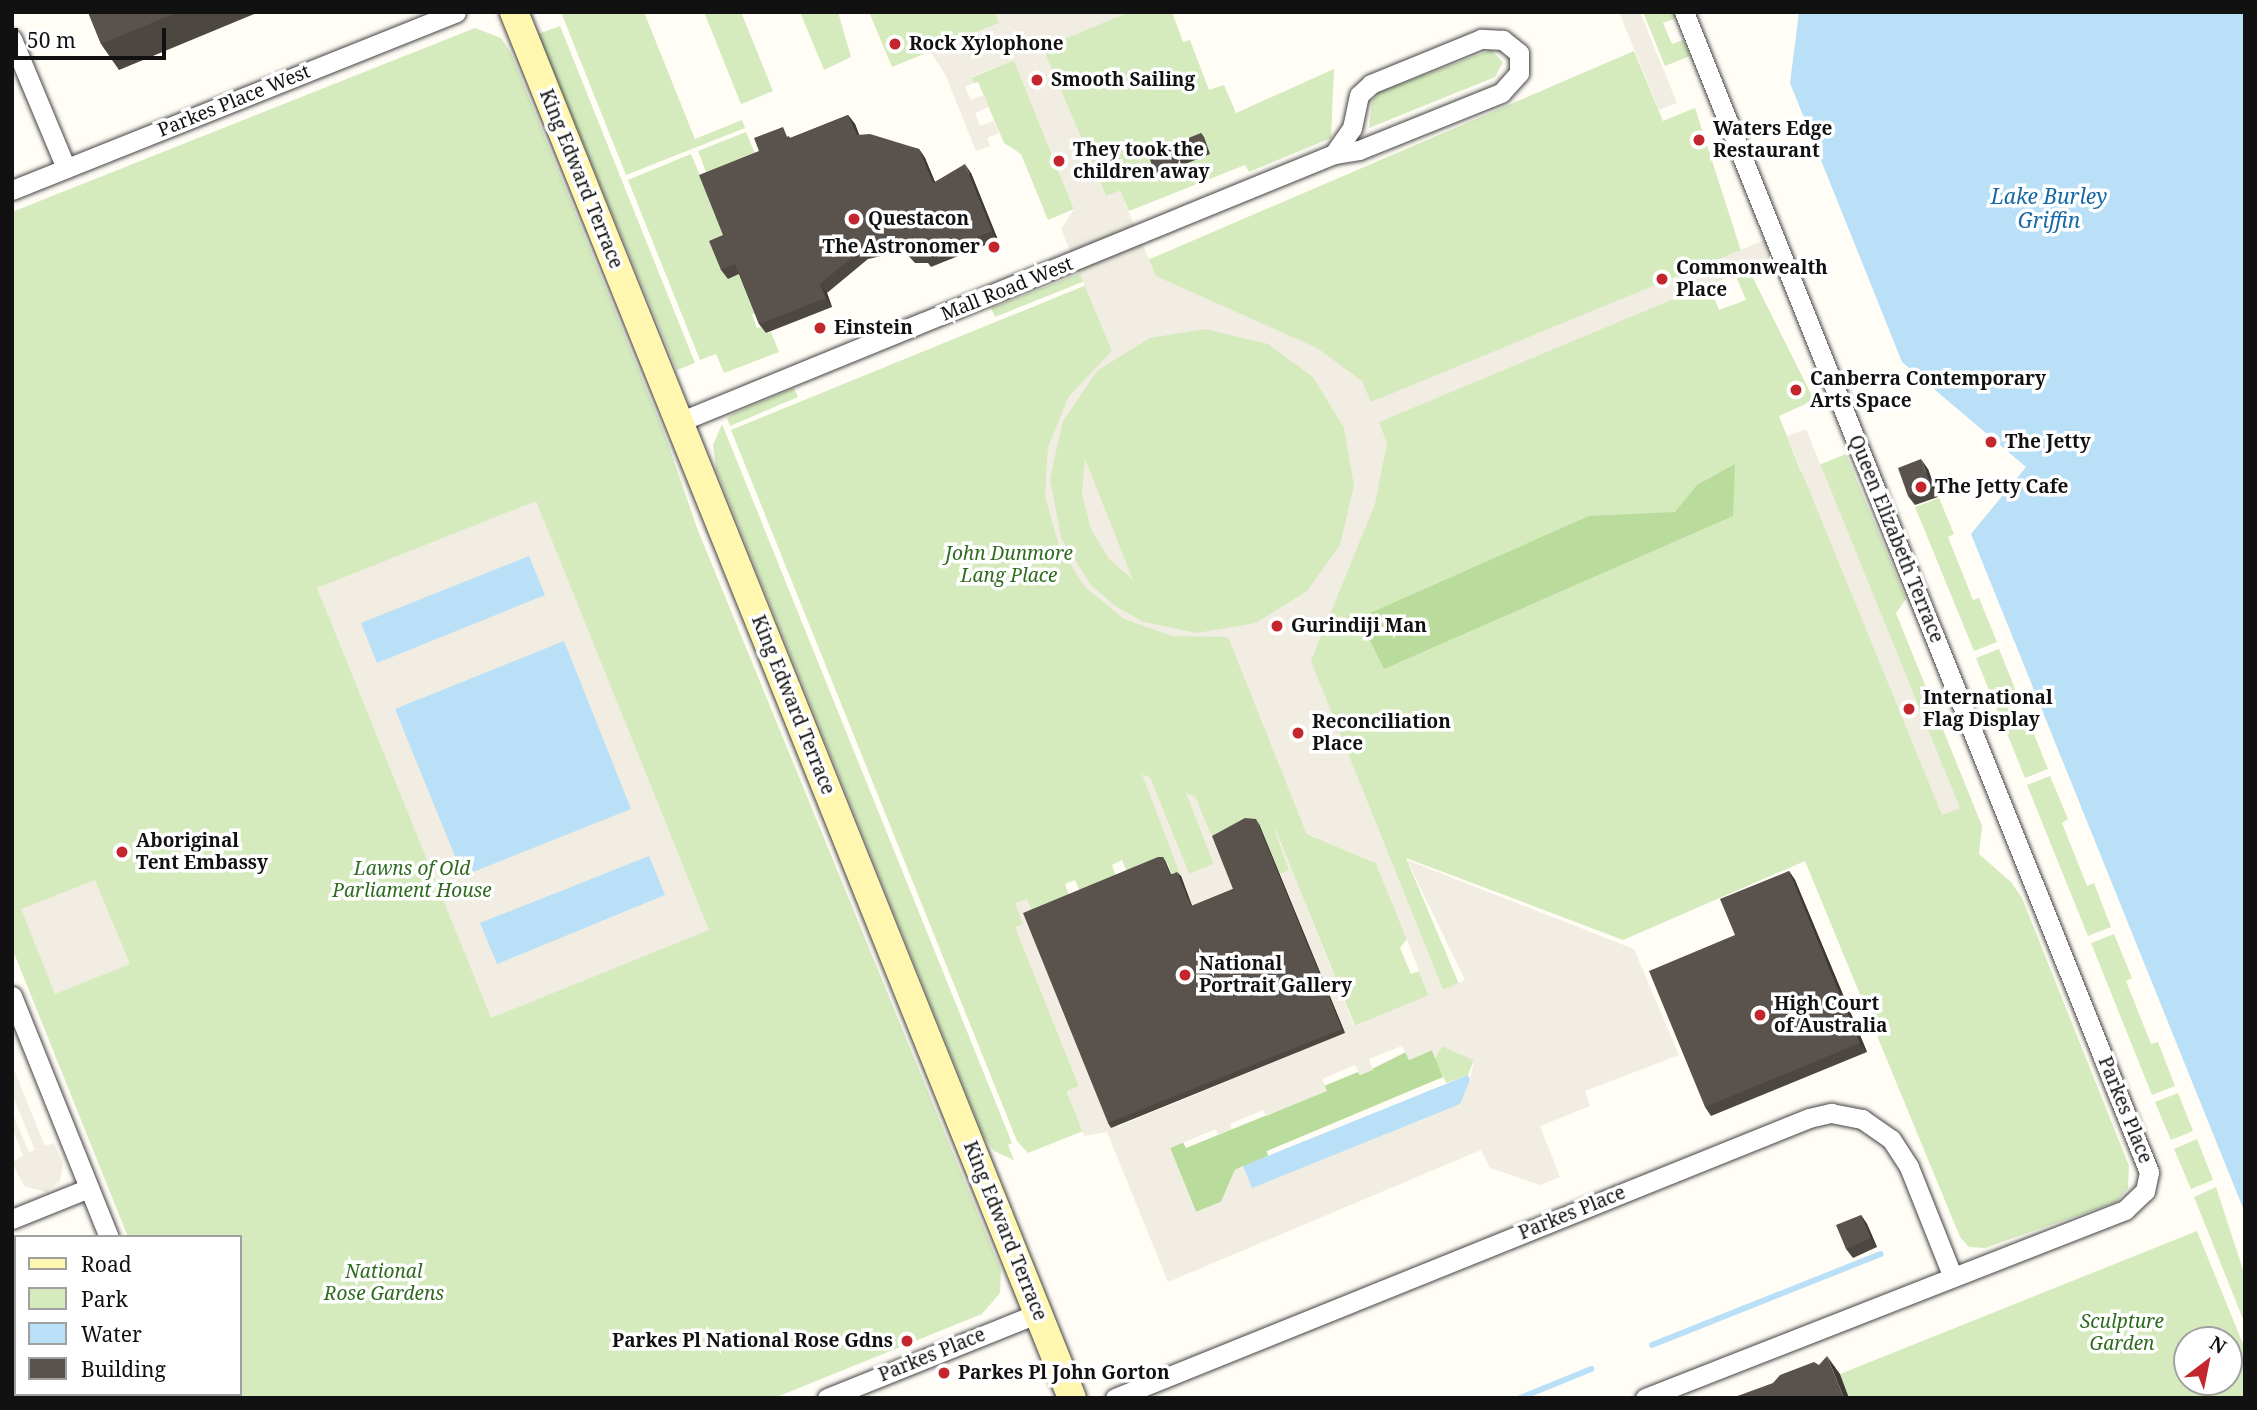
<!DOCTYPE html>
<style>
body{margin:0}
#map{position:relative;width:2257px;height:1410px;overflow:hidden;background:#fffdf5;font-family:"Noto Serif",serif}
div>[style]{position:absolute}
.green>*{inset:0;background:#d5ebbd}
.forest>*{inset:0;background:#b9dc9c}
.plaza>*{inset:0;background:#f1ede2}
.water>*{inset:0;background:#b9e0f7}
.stream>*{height:6px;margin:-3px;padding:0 3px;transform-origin:3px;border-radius:3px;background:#b9e0f7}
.roads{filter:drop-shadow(0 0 2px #444) drop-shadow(0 0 2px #444)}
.street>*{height:19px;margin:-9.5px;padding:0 9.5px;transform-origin:9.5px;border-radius:9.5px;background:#fff}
.secondary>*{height:28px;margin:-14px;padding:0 14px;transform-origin:14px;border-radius:14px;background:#fff6b0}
.wall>*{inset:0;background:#4d4742}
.shaded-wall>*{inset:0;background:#3f3936}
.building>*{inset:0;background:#5a524d}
.dots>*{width:19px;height:19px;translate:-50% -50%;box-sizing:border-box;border:4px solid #fff;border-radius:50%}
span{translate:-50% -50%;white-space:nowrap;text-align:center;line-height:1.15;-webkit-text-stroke:7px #fff;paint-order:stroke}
.poi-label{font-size:19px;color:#111;font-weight:700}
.left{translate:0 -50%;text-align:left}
.right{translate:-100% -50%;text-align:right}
.street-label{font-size:19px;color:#111}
.park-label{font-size:19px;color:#2f6b1f;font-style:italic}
.water-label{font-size:21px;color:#1768a6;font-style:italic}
.frame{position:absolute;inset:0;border:14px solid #111;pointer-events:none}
.legend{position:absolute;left:14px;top:1235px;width:228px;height:161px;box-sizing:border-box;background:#fff;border:2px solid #a0a0a0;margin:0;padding:9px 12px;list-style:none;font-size:21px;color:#111}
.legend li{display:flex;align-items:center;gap:14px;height:35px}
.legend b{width:35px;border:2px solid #a0a0a0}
.north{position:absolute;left:2173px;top:1326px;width:70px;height:70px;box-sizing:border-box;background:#fff;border:2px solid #a0a0a0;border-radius:50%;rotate:32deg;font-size:19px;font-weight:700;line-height:28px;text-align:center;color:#111}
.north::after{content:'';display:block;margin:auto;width:24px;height:32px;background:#c4262e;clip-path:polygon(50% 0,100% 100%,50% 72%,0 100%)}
.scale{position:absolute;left:14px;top:28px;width:152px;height:32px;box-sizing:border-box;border:4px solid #111;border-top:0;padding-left:9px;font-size:21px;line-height:24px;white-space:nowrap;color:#111;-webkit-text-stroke:5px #fff;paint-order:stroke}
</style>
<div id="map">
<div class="green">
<div style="clip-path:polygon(561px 12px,644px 12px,695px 139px,742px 120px,745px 128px,626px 175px)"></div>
<div style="clip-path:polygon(704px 12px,741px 12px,773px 91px,741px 104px)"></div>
<div style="clip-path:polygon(800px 12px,838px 12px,851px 57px,824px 70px)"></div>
<div style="clip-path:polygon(869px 12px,995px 12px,1000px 23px,892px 67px)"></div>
<div style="clip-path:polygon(1129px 12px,1172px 12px,1183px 42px,1190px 40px,1209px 90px,1224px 85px,1236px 113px,1334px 69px,1331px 138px,1249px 172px,1245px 165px,1129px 211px,1120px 191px,1106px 196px,1042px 47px)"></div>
<div style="clip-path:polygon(1643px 12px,1674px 12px,1676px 18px,1663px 23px,1672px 44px,1683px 40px,1690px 56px,1665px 66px)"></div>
<div style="clip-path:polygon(560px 26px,695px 363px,677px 370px,538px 34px)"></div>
<div style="clip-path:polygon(475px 28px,501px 38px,511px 53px,666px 438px,697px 528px,1001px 1270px,1000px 1293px,982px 1314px,774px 1398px,193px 1398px,191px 1394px,240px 1394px,240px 1237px,128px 1237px,12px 948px,12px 212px)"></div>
<div style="clip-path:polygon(1491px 50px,1503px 62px,1495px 77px,1369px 128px,1372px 102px,1379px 92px)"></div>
<div style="clip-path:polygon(evenodd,1634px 51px,1663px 121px,1695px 108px,1744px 260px,1814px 400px,1779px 416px,1801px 472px,1846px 454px,1906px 599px,1896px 613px,1982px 826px,1979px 854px,2012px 883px,2022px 898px,2129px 1166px,2128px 1188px,2116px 1202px,1985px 1248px,1969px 1247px,1960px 1237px,1805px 861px,1623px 940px,1406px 858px,1459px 984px,1443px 990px,1316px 676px,1254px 701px,1307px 834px,1376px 863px,1407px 939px,1400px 948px,1411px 974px,1419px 971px,1429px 996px,1355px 1026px,1273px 824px,1289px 870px,1280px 874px,1259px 824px,1220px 860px,1195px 797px,1187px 794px,1214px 864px,1189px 874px,1150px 778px,1143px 775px,1183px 875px,1173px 879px,1167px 862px,1128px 875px,1122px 860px,1112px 865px,1118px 881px,1081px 894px,1075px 880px,1065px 884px,1071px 900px,1016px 928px,1079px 1086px,1067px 1092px,1083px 1131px,1028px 1153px,1017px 1141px,731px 430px,1150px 259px,1634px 51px,1735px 274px,1746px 300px,1719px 310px,1709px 285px,1735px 274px)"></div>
<div style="clip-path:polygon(1014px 60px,1074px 209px,1048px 220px,1021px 154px,1004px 143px,978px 82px,973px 83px,971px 78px)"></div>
<div style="clip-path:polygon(746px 132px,756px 156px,707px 175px,698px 151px)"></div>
<div style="clip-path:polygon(691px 154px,757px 312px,752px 315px,757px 328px,763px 326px,766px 334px,771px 332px,779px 352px,724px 373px,716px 354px,700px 360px,628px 180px)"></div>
<div style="clip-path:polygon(1081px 273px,1085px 281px,995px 317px,991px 308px)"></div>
<div style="clip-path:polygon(794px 388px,798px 397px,730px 426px,727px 418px,733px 414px)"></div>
<div style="clip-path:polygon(722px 424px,1012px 1143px,1008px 1145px,1014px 1160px,994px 1151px,984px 1137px,716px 469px,713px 445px)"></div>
<div style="clip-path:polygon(1939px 498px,1954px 534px,1948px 537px,1973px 600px,1979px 598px,1997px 642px,1974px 651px,1915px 507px)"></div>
<div style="clip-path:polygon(1999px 649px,2022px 706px,1999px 715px,1976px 658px)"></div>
<div style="clip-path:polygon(2025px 712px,2048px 769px,2025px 778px,2002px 721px)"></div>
<div style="clip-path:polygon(2050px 776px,2068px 819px,2062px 823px,2087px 886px,2094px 883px,2111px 927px,2088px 936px,2027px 785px)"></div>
<div style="clip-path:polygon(2114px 934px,2132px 978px,2126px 981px,2151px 1044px,2158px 1042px,2175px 1086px,2152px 1095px,2091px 943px)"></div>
<div style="clip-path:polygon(1442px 1046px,1474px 1060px,1468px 1075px,1446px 1083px,1435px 1058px)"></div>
<div style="clip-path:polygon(2178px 1093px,2193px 1131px,2171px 1140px,2155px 1102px)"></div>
<div style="clip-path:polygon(2197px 1139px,2213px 1180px,2191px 1189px,2174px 1149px)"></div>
<div style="clip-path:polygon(2216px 1187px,2245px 1276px,2245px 1324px,2194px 1197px)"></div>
<div style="clip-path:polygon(evenodd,2197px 1231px,2245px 1349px,2245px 1398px,1849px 1398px,1840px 1374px,2197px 1231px,2187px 1340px,2229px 1340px,2229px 1382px,2187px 1382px,2187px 1340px)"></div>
<div style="clip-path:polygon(16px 1266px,16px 1394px,91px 1398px,12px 1398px)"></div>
</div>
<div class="forest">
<div style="clip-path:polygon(1735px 464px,1733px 516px,1384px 669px,1359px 618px,1589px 516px,1675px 512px,1697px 485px)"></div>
<div style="clip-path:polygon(1432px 1050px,1443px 1077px,1267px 1151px,1268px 1156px,1235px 1170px,1221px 1202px,1196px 1212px,1170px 1148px,1183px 1142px,1186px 1148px,1326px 1091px,1324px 1086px,1358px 1072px,1360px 1075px,1406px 1052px,1409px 1060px)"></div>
</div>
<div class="plaza">
<div style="clip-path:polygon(evenodd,995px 12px,1129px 12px,1043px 48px,1106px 196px,1120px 191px,1156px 276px,1317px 348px,1362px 381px,1371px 402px,1772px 237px,1779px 255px,1379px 422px,1387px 443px,1375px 504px,1311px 661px,1443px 990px,1465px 980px,1407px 860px,1634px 949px,1679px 1055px,1585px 1091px,1590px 1106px,1540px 1126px,1560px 1177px,1540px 1185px,1490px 1168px,1481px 1150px,1168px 1282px,1107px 1132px,1084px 1136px,1067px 1091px,1079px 1086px,1015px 927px,1023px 924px,1015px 903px,1027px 899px,1117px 1127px,1345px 1033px,1280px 874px,1289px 870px,1273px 823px,1354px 1026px,1429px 995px,1376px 863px,1307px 834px,1228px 637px,1172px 636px,1124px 619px,1085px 587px,1059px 546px,1045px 496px,1048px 447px,1069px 396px,1112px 351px,1061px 229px,1074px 209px,1014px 60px,971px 77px,973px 83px,965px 87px,971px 100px,984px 95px,989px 107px,975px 113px,980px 126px,994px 121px,999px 133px,987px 138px,990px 146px,976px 151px,945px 74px,930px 51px,999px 23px,995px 12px,1205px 329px,1268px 344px,1313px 377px,1344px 428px,1354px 486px,1340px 545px,1307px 591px,1256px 623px,1197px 633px,1144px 622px,1115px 606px,1091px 585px,1061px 538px,1050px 478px,1063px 421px,1098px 370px,1150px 338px,1205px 329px,995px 12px,1402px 1046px,1409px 1060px,1432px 1050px,1435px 1058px,1442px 1046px,1474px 1060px,1470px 1080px,1252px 1188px,1243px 1166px,1235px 1170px,1221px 1202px,1196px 1212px,1170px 1148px,1216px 1129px,1218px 1135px,1232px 1129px,1230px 1124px,1263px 1110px,1266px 1116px,1327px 1091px,1322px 1079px,1355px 1065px,1360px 1075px,1373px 1070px,1369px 1059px,1402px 1046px)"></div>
<div style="clip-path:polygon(1619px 12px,1640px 12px,1677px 103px,1659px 110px)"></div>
<div style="clip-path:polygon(1806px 429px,1960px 808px,1942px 815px,1787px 436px)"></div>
<div style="clip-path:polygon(1085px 459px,1133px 580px,1109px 559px,1091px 529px,1082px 494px)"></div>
<div style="clip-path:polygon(536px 501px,709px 930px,491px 1018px,317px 588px)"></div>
<div style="clip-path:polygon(1142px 774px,1150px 778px,1189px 874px,1214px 864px,1186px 793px,1195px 797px,1237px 895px,1194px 911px)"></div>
<div style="clip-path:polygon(95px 880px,130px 964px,55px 994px,21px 909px)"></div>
<div style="clip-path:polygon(12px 1065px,45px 1146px,54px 1143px,63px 1164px,60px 1181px,46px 1192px,24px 1186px,12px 1163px,23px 1155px,12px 1127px,12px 1112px,29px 1152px,35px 1150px,12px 1094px)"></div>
</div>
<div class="water">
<div style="clip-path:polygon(1799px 12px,2245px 12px,2245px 1213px,1971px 534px,2026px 467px,1902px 362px,1790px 83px)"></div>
<div style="clip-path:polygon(529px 556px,545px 595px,377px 663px,361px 623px)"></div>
<div style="clip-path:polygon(564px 641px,631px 809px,463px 876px,395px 709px)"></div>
<div style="clip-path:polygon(649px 856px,665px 895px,497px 964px,480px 923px)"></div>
<div style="clip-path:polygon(1468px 1075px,1470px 1080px,1460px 1104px,1252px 1188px,1243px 1166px)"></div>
</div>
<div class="stream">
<div style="left:1652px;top:1345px;width:246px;rotate:-21.7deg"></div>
<div style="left:1520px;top:1398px;width:77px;rotate:-22.2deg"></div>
</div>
<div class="roads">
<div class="street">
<div style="left:12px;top:39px;width:140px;rotate:67.3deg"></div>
<div style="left:12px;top:190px;width:478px;rotate:-21.8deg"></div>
<div style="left:679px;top:422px;width:708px;rotate:-22.25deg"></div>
<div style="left:1334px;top:154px;width:25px;rotate:-9deg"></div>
<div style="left:1359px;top:150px;width:153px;rotate:-21.9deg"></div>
<div style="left:1501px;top:93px;width:27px;rotate:-48deg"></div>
<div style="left:1519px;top:73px;width:20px;rotate:-90deg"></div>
<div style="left:1519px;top:53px;width:21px;rotate:-141deg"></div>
<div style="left:1503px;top:40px;width:22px;rotate:-177deg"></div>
<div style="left:1481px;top:39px;width:119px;rotate:157.8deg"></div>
<div style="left:1371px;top:84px;width:16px;rotate:137deg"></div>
<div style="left:1359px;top:95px;width:34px;rotate:102deg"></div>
<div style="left:1352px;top:128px;width:32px;rotate:125deg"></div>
<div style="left:12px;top:996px;width:260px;rotate:68.1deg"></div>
<div style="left:12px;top:1219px;width:83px;rotate:-21.9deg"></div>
<div style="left:172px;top:1394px;width:4px;rotate:76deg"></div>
<div style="left:827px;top:1398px;width:227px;rotate:-21.9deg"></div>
<div style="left:1115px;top:1398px;width:748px;rotate:-21.97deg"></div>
<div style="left:1809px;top:1118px;width:23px;rotate:-13deg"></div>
<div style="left:1831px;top:1113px;width:32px;rotate:11deg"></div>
<div style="left:1862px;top:1119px;width:35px;rotate:35deg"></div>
<div style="left:1891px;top:1139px;width:33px;rotate:57deg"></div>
<div style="left:1909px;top:1167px;width:116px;rotate:68.3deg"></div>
<div style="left:1645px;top:1398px;width:516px;rotate:-21.39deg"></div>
<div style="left:2125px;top:1210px;width:28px;rotate:-44deg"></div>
<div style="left:2145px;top:1191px;width:19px;rotate:-78deg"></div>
<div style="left:2149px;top:1172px;width:1250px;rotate:-111.84deg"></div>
</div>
<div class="secondary">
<div style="left:514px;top:12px;width:1494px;rotate:68.07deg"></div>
</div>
</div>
<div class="wall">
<div style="clip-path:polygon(88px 12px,259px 12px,119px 70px,101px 44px)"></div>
<div style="clip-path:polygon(848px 115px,855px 124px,859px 135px,919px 149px,925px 158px,935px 182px,971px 173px,998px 240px,931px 267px,928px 263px,915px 263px,904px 251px,868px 259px,827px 293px,832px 307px,766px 333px,759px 324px,739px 274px,728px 279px,721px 270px,723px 235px,759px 151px,789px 136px,790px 138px)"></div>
<div style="clip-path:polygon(1201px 133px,1204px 137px,1210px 154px,1158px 175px,1154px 171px)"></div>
<div style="clip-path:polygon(1928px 469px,1938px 497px,1915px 505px,1908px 496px)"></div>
<div style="clip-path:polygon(1259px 824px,1345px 1033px,1111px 1128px,1108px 1123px,1163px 857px,1166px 862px,1171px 874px,1181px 876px,1192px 906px,1233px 889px)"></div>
<div style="clip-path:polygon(1789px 871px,1795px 880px,1867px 1052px,1711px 1116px,1705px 1107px,1735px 935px)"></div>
<div style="clip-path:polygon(1861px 1215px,1867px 1224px,1877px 1247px,1853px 1258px,1846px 1249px)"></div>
<div style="clip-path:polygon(16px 1320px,16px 1362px,15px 1362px,12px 1359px,12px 1322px)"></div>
</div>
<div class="shaded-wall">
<div style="clip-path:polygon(848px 115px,855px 124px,863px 144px,857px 135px)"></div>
<div style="clip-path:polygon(919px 149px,925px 158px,939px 192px,933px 183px)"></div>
<div style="clip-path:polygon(965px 164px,971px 173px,998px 240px,992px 231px)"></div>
<div style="clip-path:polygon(820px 284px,827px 293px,832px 307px,826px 298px)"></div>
<div style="clip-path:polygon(1921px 459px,1928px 469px,1938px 497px,1932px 488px)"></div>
<div style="clip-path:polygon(1256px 819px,1259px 824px,1345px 1033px,1342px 1029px)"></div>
<div style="clip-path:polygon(1789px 871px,1795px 880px,1867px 1052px,1860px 1043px)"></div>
<div style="clip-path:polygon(1177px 872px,1181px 876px,1194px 911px,1191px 906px)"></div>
<div style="clip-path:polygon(1861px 1215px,1867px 1224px,1877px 1247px,1871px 1238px)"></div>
<div style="clip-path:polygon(1827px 1356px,1840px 1374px,1849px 1398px,1844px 1398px)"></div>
</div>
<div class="building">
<div style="clip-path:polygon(88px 12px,178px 12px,101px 44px)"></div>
<div style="clip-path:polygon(848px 115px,857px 135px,870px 134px,919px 149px,933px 183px,965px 164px,992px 231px,925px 258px,923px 254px,909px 254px,898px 242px,861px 250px,820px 284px,826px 298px,759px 324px,735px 264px,721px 270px,709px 241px,723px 235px,699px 175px,759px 151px,754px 138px,783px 127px,788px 139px)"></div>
<div style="clip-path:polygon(1201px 133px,1207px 149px,1154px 171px,1148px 154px)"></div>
<div style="clip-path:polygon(1921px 459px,1932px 488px,1908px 496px,1898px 468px)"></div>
<div style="clip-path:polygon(1245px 818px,1256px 819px,1342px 1029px,1108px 1123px,1023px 913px,1158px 857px,1163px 857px,1170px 875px,1177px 872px,1191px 906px,1233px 889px,1212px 836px)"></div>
<div style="clip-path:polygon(1789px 871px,1860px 1043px,1705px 1107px,1649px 971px,1735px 935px,1720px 899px)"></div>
<div style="clip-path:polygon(1861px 1215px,1871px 1238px,1846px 1249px,1836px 1225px)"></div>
<div style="clip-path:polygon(16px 1320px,16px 1357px,15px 1357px,14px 1352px,12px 1352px,12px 1322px)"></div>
<div style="clip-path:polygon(1827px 1356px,1844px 1398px,1732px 1398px,1773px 1383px,1780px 1375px,1814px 1362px,1819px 1365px)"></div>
</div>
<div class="dots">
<div style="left:895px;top:44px;background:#c4262e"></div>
<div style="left:1037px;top:80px;background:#c4262e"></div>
<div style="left:1699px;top:140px;background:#c4262e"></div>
<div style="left:1059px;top:161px;background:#c4262e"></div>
<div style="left:854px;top:219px;background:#c4262e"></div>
<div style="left:994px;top:247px;background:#c4262e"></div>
<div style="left:1662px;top:279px;background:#c4262e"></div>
<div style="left:820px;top:328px;background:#c4262e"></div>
<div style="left:1796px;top:390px;background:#c4262e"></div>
<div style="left:1991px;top:442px;background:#c4262e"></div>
<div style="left:1921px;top:487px;background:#c4262e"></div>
<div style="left:1277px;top:626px;background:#c4262e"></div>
<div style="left:1909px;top:709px;background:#c4262e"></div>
<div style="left:1298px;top:733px;background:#c4262e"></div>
<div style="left:122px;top:852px;background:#c4262e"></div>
<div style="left:1185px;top:975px;background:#c4262e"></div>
<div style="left:1760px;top:1015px;background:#c4262e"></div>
<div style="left:907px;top:1341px;background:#c4262e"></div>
<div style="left:944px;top:1373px;background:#c4262e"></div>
</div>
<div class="poi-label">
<span class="left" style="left:909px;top:44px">Rock Xylophone</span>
<span class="left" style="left:1051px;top:80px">Smooth Sailing</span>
<span class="left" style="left:1713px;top:140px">Waters Edge<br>Restaurant</span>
<span class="left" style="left:1073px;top:161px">They took the<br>children away</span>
<span class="left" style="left:868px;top:219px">Questacon</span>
<span class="right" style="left:980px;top:247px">The Astronomer</span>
<span class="left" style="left:1676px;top:279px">Commonwealth<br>Place</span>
<span class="left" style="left:834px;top:328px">Einstein</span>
<span class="left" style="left:1810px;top:390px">Canberra Contemporary<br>Arts Space</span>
<span class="left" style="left:2005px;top:442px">The Jetty</span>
<span class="left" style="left:1935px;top:487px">The Jetty Cafe</span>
<span class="left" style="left:1291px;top:626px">Gurindiji Man</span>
<span class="left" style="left:1923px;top:709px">International<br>Flag Display</span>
<span class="left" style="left:1312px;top:733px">Reconciliation<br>Place</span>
<span class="left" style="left:136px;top:852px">Aboriginal<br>Tent Embassy</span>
<span class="left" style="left:1199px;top:975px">National<br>Portrait Gallery</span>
<span class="left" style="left:1774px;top:1015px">High Court<br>of Australia</span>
<span class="right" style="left:893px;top:1341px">Parkes Pl National Rose Gdns</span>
<span class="left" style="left:958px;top:1373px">Parkes Pl John Gorton</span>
</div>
<div class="street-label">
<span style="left:234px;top:101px;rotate:-22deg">Parkes Place West</span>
<span style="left:581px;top:179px;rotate:68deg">King Edward Terrace</span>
<span style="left:1007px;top:289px;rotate:-22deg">Mall Road West</span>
<span style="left:1896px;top:539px;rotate:68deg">Queen Elizabeth Terrace</span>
<span style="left:793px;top:705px;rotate:68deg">King Edward Terrace</span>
<span style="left:2125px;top:1110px;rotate:68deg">Parkes Place</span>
<span style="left:1572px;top:1213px;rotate:-22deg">Parkes Place</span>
<span style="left:1005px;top:1231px;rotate:68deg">King Edward Terrace</span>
<span style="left:932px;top:1355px;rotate:-22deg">Parkes Place</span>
</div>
<div class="park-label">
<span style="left:1009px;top:565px">John Dunmore<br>Lang Place</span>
<span style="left:412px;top:880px">Lawns of Old<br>Parliament House</span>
<span style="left:384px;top:1283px">National<br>Rose Gardens</span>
<span style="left:2122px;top:1333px">Sculpture<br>Garden</span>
</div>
<div class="water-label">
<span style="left:2049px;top:208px">Lake Burley<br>Griffin</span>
</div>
<div class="frame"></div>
<ul class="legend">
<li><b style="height:9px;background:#fff6b0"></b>Road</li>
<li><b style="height:19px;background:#d5ebbd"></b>Park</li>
<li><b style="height:19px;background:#b9e0f7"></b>Water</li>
<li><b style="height:19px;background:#5a524d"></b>Building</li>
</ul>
<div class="north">N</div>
<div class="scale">50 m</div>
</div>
